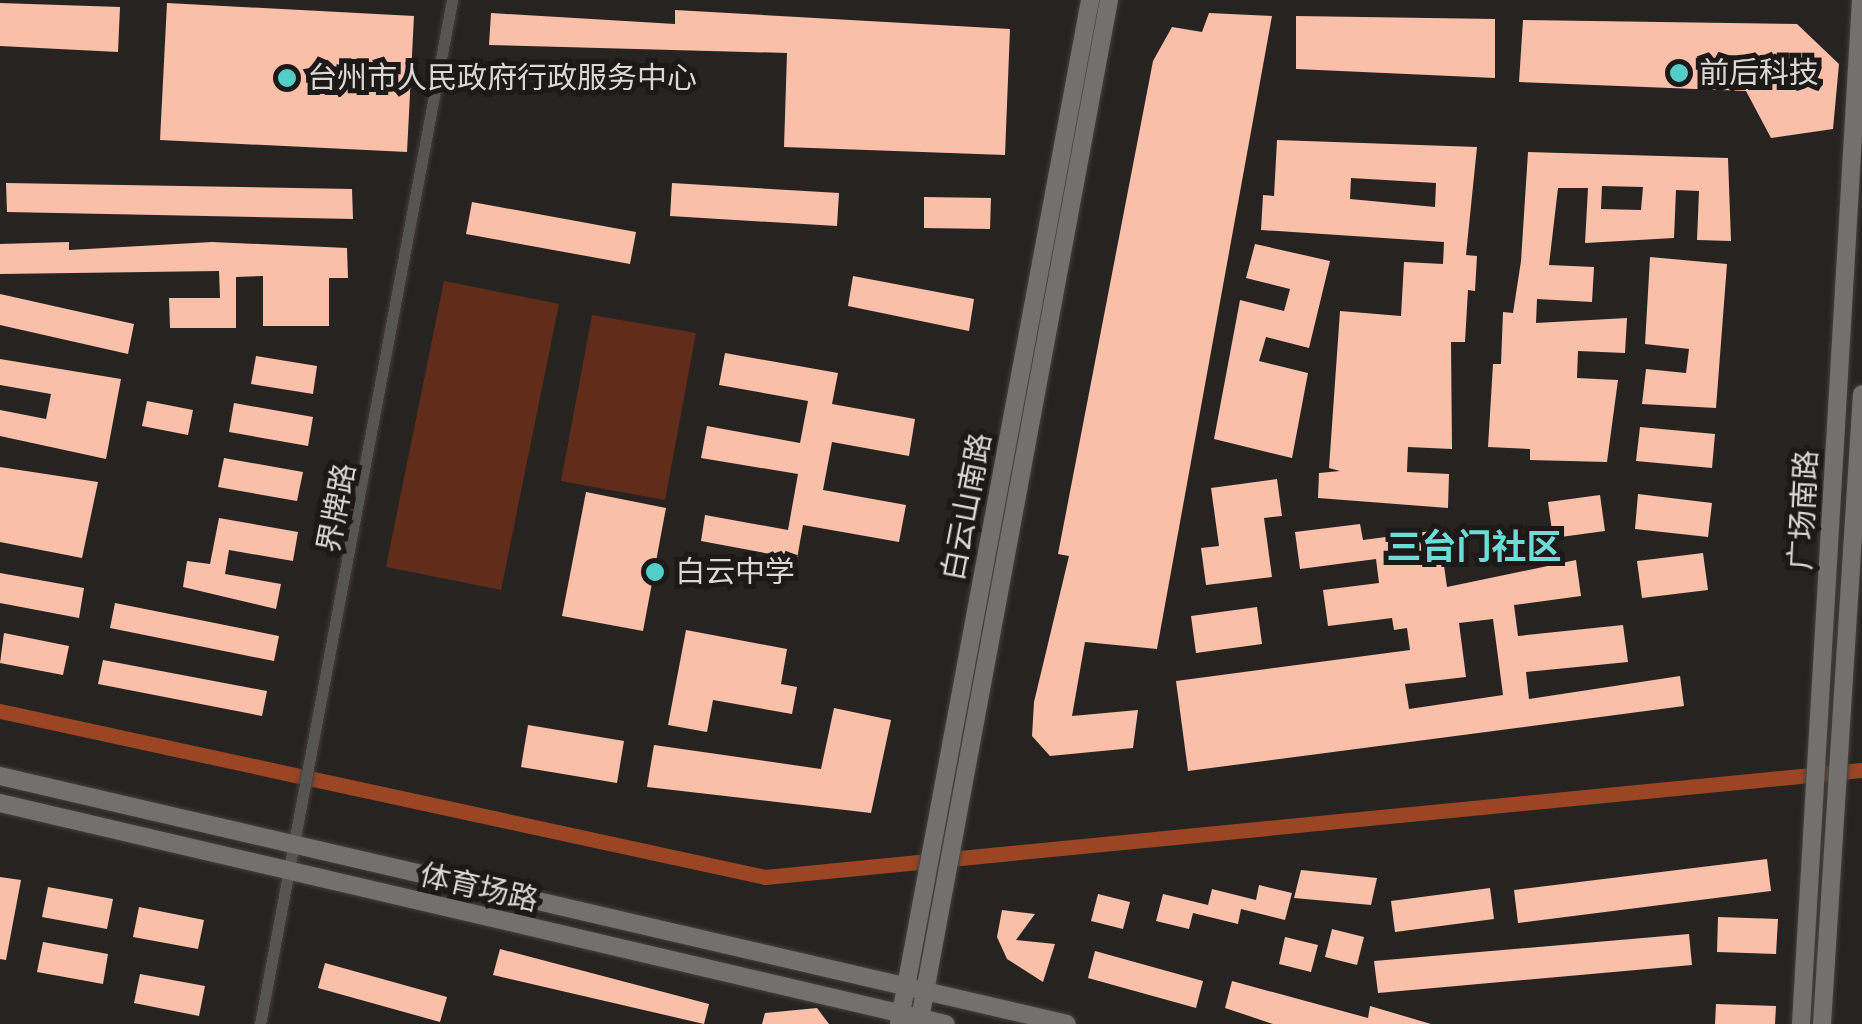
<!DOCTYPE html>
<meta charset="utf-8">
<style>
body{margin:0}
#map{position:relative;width:1862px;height:1024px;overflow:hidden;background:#272321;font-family:"Space Grotesk","Noto Sans SC",sans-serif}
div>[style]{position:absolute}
.green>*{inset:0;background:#602d1a}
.canal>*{height:15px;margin:-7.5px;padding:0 7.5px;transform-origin:7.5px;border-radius:7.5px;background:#9a4523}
.building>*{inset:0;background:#f9bfa9}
.roads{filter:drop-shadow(0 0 2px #44403e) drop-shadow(0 0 2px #44403e)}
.minor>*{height:11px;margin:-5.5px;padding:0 5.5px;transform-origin:5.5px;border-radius:5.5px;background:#575554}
.secondary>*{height:18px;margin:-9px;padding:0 9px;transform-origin:9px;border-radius:9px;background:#73706f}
.dots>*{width:28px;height:28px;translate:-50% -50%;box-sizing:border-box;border:5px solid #1d1918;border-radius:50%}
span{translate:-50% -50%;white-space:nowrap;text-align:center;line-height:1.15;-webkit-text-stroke:10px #1d1918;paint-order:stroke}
.poi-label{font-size:30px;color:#dad8d7}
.left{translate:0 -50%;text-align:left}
.street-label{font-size:30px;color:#dad8d7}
.quarter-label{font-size:35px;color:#6fdbd6;font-weight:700}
</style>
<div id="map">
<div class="green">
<div style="clip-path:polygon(444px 281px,559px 304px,501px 590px,386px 567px)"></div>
<div style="clip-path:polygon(592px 315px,696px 333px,665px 500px,561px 481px)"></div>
</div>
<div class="canal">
<div style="left:0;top:711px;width:783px;rotate:12.24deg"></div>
<div style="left:765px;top:877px;width:1102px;rotate:-5.57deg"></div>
</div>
<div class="building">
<div style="clip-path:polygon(0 3px,120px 7px,118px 52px,0 46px)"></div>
<div style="clip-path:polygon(167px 3px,414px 16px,407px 152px,160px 140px)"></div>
<div style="clip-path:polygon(675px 10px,1010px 29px,1005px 155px,784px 147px,787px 53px,489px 45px,491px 13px,675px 24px)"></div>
<div style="clip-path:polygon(1209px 13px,1272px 16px,1157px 649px,1085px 642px,1072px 716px,1138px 710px,1133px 748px,1050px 756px,1032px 736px,1034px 702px,1069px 556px,1058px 554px,1153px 61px,1172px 27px,1202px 32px)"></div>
<div style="clip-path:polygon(1296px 16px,1495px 19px,1495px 78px,1296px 69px)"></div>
<div style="clip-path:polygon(1523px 20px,1797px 24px,1839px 64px,1833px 129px,1771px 138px,1746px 91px,1519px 82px)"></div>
<div style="clip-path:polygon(evenodd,1277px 140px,1477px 147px,1466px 255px,1477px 256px,1475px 291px,1468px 290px,1465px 342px,1451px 342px,1452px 449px,1408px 447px,1407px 472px,1449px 474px,1448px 508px,1318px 498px,1319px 473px,1340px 471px,1329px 468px,1340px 311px,1401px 316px,1404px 262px,1443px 264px,1444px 242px,1261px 230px,1263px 195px,1274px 196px,1277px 140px,1351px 178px,1436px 183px,1435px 207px,1350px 199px,1351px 178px)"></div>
<div style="clip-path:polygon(evenodd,1528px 152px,1728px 158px,1731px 241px,1697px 240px,1699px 191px,1676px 190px,1674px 238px,1585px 243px,1588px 188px,1558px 188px,1549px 265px,1594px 267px,1592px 302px,1537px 299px,1536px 323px,1627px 318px,1625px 353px,1578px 351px,1577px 378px,1618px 380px,1607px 462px,1530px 460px,1530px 449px,1488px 447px,1493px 364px,1501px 364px,1503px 312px,1513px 313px,1521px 261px,1528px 152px,1602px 186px,1643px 187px,1641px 210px,1601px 209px,1602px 186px)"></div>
<div style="clip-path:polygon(6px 183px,352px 189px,353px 219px,7px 212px)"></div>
<div style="clip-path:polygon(672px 183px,839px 193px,837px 226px,670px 216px)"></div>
<div style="clip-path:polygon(924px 197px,991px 198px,990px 229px,924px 228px)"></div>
<div style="clip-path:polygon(472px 202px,636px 232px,630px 264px,466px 234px)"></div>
<div style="clip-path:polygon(69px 242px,69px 250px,212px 242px,347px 248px,348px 278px,329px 278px,329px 326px,263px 326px,263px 276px,236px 277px,236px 328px,170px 328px,169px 298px,220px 298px,219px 271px,0 274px,0 244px)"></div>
<div style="clip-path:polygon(1255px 244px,1330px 261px,1309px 348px,1266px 337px,1259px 361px,1308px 373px,1292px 458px,1214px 439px,1240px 300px,1284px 311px,1290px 289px,1246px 278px)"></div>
<div style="clip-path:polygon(1650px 257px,1727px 264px,1716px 408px,1642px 404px,1646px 369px,1686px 373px,1689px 349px,1645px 344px)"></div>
<div style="clip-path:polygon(853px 276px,974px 299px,969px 331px,848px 306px)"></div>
<div style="clip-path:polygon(0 294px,134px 324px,128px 354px,0 325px)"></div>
<div style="clip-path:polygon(725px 353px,838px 373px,832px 404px,915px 419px,909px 456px,832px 442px,823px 490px,906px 505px,899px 542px,803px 525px,797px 559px,701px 541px,705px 515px,788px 530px,798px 474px,701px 458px,707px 426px,800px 443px,808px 401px,719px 385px)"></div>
<div style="clip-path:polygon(256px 356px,317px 366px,313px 394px,251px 384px)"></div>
<div style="clip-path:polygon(0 359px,121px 379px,106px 459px,0 436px,0 410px,46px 419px,51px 394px,0 385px)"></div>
<div style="clip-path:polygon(147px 401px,193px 410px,188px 435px,142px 426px)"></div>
<div style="clip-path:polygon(234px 403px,313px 417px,308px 446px,229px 432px)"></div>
<div style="clip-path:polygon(1640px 427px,1715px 434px,1712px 468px,1636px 461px)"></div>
<div style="clip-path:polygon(224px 458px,303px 472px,297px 501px,218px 487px)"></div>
<div style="clip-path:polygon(0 467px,98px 482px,82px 558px,0 542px)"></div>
<div style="clip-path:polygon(1277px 479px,1282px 516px,1264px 518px,1272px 577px,1206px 585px,1201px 548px,1219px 546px,1211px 488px)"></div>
<div style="clip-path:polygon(586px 492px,666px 508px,643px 631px,562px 616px)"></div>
<div style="clip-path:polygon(1638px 494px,1712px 503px,1708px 537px,1635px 529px)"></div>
<div style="clip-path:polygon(1600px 495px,1605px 531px,1553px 538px,1548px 502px)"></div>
<div style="clip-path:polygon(219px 518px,298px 532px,293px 561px,229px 550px,225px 574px,281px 584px,276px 609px,183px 587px,187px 561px,210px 564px)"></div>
<div style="clip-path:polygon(evenodd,1360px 524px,1363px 540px,1439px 530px,1447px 587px,1576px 560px,1581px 596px,1514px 605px,1518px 636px,1623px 625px,1628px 662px,1526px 672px,1529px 699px,1680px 676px,1684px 706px,1188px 771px,1176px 681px,1410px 650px,1407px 628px,1394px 630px,1392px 618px,1328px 626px,1323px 590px,1379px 583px,1376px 559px,1300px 569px,1295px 532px,1360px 524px,1493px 619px,1503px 695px,1409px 709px,1405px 684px,1466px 677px,1459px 623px,1493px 619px)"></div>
<div style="clip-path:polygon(1703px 553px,1708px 590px,1642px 598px,1637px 561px)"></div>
<div style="clip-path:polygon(0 573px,84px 588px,79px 618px,0 603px)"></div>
<div style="clip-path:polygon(115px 603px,279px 636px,274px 661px,110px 628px)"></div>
<div style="clip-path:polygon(1257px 607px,1262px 644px,1196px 653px,1191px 616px)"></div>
<div style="clip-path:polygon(686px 630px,787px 649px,781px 684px,797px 687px,792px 714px,713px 700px,707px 732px,668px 725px)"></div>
<div style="clip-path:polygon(4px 633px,69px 646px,63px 675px,0 663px)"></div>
<div style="clip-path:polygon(103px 660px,267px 691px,262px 716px,98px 684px)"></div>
<div style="clip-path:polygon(834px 708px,891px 720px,871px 813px,647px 787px,654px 745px,821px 769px)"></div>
<div style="clip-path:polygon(528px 725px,624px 741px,617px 783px,521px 767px)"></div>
<div style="clip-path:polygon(1767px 859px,1771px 891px,1518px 923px,1514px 890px)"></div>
<div style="clip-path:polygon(1301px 870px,1377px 878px,1371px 905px,1294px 898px)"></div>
<div style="clip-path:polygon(0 877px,21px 880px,6px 960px,0 959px)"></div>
<div style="clip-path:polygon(1259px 885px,1292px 893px,1285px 920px,1241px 909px,1238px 924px,1193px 913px,1189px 929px,1156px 921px,1163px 894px,1208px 905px,1212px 889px,1256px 900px)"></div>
<div style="clip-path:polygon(48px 887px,113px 899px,107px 929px,42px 917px)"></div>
<div style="clip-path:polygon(1490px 888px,1494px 919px,1395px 932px,1391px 901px)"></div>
<div style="clip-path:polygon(1098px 894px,1130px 902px,1123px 929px,1091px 921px)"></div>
<div style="clip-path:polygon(139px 907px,204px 920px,198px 949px,133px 937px)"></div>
<div style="clip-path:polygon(1002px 910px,1035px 914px,1016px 940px,1055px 944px,1043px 982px,1007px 959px,997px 937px)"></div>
<div style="clip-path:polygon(1718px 917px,1778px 919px,1776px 954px,1717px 952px)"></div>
<div style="clip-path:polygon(1332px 929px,1364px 937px,1357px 965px,1325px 957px)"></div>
<div style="clip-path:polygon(1689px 934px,1692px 965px,1378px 993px,1374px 961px)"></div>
<div style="clip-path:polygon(1285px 937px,1318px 945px,1311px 972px,1279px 964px)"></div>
<div style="clip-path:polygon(43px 942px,108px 954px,103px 984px,37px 972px)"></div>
<div style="clip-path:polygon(500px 949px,709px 1004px,704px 1024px,493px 975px)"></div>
<div style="clip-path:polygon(1095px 951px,1203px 981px,1196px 1008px,1088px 978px)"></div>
<div style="clip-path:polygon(325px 963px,447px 997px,440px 1022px,318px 988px)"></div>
<div style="clip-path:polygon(140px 974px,205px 986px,199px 1016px,134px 1003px)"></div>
<div style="clip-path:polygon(1232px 981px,1368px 1018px,1370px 1006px,1431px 1024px,1273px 1024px,1225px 1008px)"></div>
<div style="clip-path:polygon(1716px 1004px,1776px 1006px,1775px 1024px,1715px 1024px)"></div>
<div style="clip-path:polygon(817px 1008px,829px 1024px,762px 1024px,765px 1013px)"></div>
</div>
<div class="roads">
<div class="minor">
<div style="left:260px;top:1024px;width:1042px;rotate:-79.38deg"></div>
</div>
<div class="secondary">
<div style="left:0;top:776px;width:1095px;rotate:13.08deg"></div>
<div style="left:0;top:803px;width:971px;rotate:13.15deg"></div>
<div style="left:899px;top:1024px;width:1042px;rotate:-79.43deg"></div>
<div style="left:919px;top:1024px;width:1041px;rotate:-79.49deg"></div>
<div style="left:1801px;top:1024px;width:1026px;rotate:-86.65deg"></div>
<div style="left:1822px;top:1024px;width:631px;rotate:-86.37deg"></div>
</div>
</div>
<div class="dots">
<div style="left:1679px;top:73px;background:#54cdc8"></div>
<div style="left:287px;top:78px;background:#54cdc8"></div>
<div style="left:655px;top:572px;background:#54cdc8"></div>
</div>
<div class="poi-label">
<span class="left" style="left:1699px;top:73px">前后科技</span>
<span class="left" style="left:307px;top:78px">台州市人民政府行政服务中心</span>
<span class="left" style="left:675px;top:572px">白云中学</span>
</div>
<div class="street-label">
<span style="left:967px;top:507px;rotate:-79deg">白云山南路</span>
<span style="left:337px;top:508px;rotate:-79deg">界牌路</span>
<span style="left:1804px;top:510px;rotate:-87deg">广场南路</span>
<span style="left:479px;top:888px;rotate:13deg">体育场路</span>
</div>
<div class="quarter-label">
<span style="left:1474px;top:547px">三台门社区</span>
</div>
</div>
